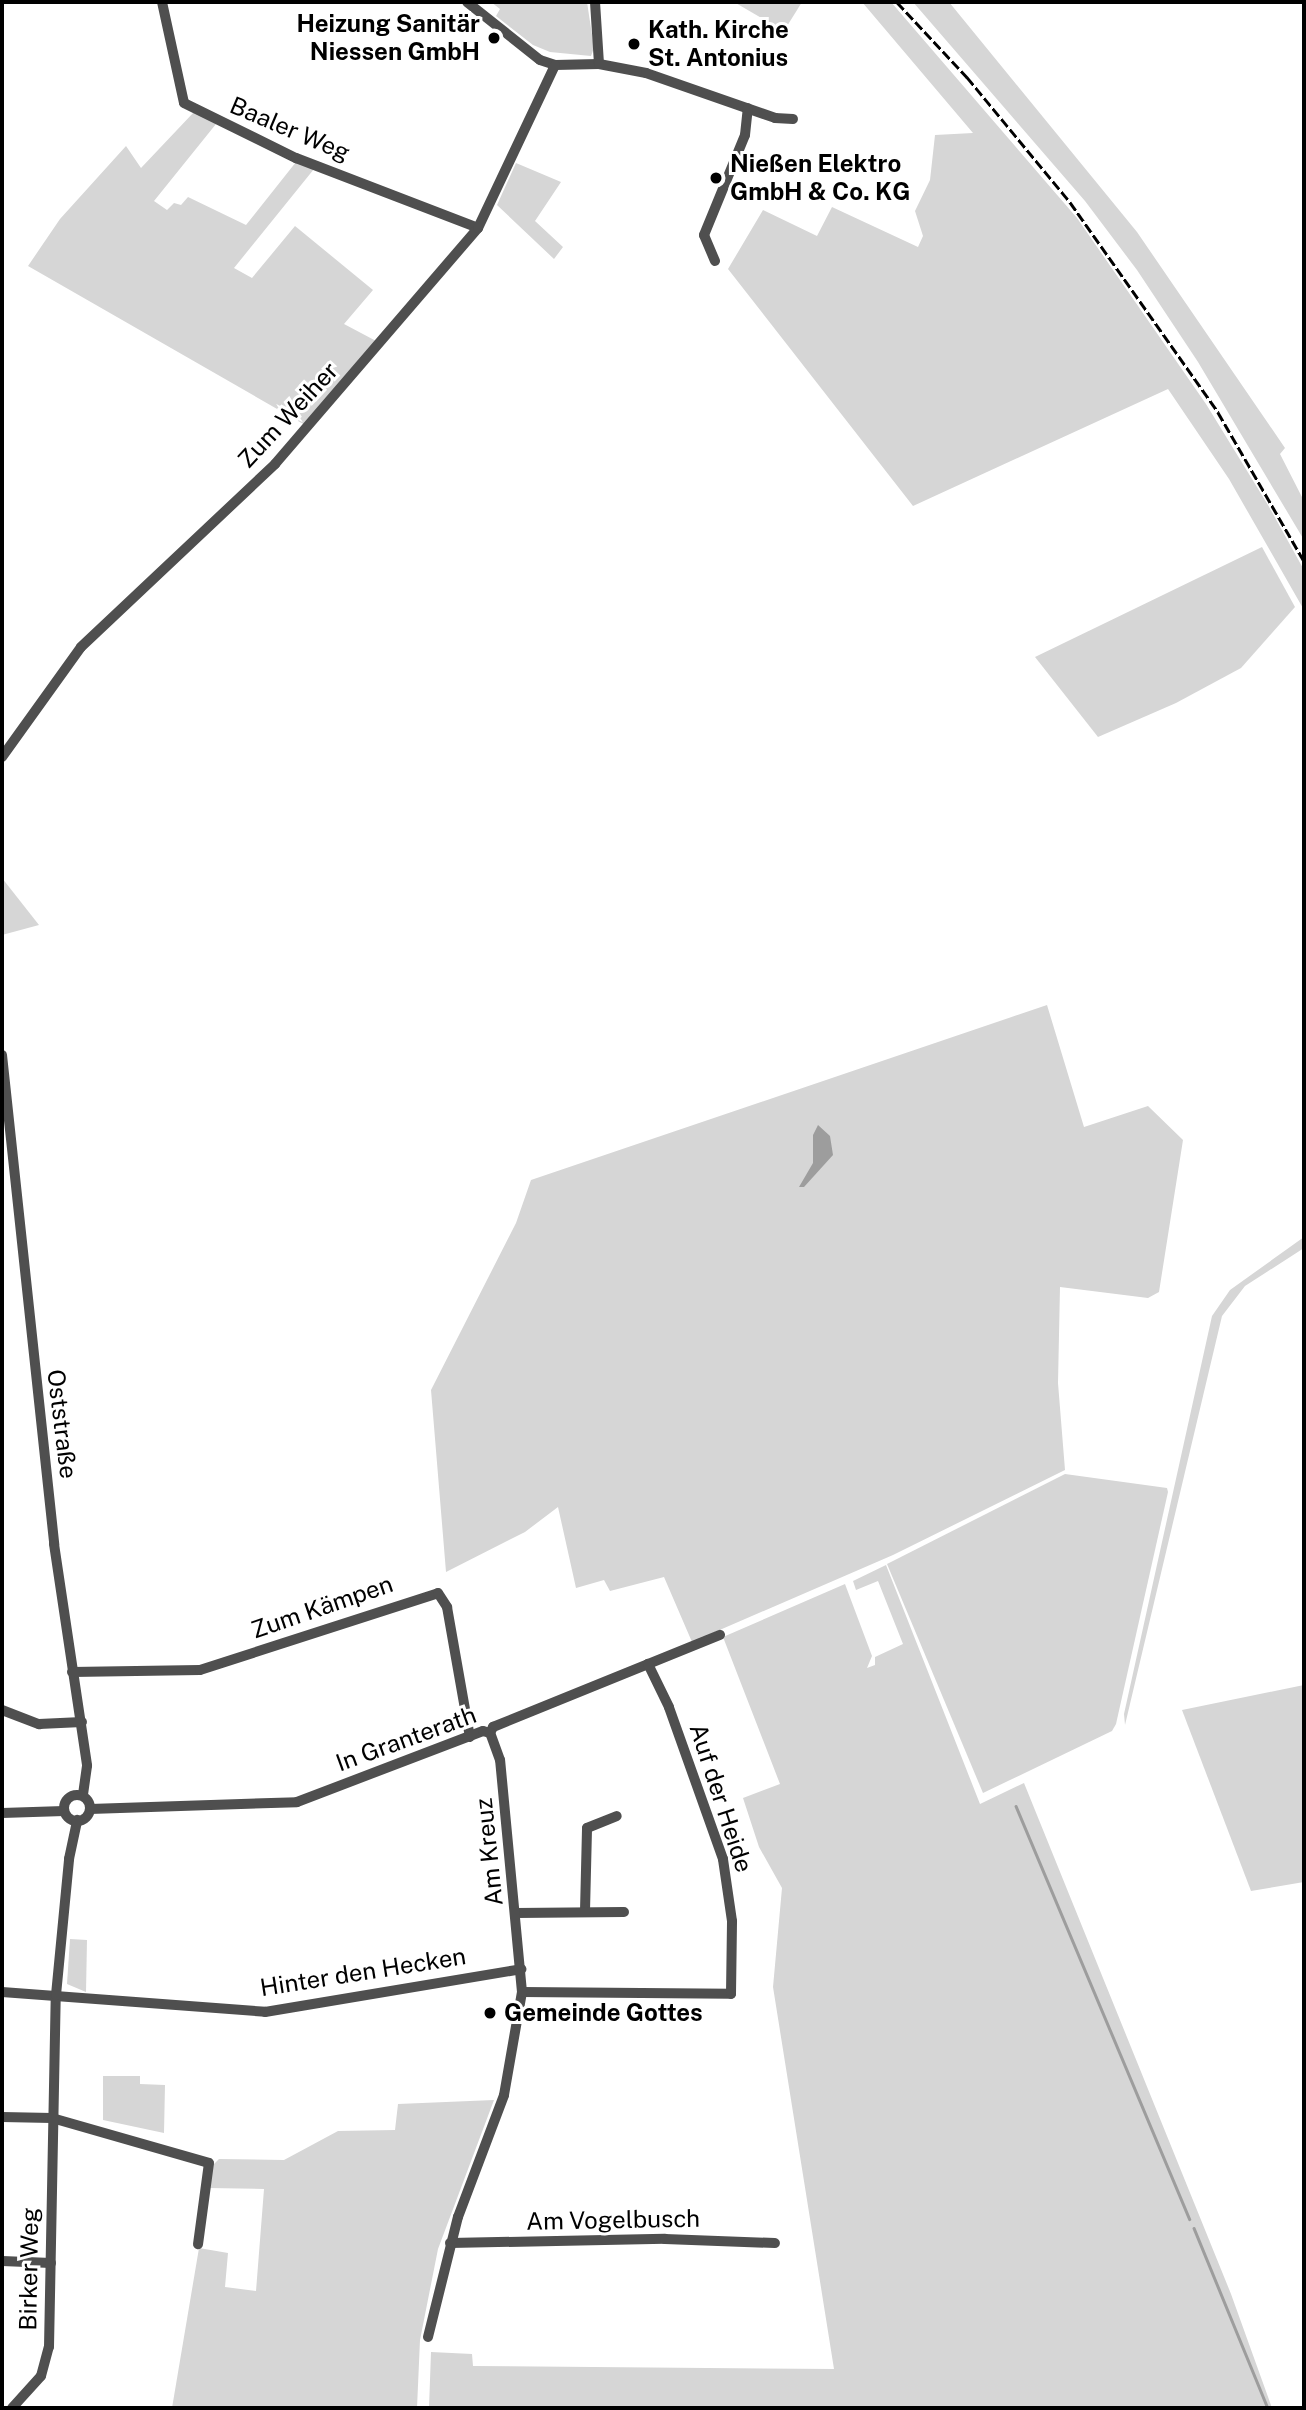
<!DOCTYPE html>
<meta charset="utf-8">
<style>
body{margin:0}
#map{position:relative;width:1306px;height:2410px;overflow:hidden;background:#fff;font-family:"Public Sans",sans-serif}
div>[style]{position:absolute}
.green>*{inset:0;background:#d6d6d6}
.water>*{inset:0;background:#9d9d9d}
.stream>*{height:2.5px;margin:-1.25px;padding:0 1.25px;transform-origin:1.25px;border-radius:1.25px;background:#9d9d9d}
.street>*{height:10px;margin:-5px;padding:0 5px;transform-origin:5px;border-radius:5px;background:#4f4f4f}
.street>.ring{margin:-5px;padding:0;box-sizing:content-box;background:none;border:10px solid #4f4f4f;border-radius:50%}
.rail>*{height:2.5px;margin-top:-1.25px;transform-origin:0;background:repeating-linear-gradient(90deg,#000 0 10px,transparent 0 13.5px)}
.dots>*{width:19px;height:19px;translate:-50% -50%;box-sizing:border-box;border:4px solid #fff;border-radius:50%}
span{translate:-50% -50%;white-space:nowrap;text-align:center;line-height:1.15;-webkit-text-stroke:6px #fff;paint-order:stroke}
.poi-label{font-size:24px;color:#000;font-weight:700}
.right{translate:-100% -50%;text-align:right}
.left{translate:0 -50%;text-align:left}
.street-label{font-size:24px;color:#000}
.frame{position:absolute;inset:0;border:4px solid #000;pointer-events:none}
</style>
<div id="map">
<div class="green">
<div style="clip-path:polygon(491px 2px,587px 2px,594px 48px,591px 56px,550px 52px,533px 45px,496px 16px,500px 9px)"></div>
<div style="clip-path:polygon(734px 2px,802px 2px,784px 31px)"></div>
<div style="clip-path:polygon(862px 2px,891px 2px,1077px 218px,1206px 404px,1268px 505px,1304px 570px,1304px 610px,1229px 479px,1168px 389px,913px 506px,728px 269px,763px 210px,817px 236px,832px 207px,918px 247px,923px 236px,915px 211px,930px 180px,935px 135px,973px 133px)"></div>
<div style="clip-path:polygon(913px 2px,949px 2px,1137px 232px,1285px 448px,1280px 454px,1304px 501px,1304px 540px,1198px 362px,1137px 270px,1085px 201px)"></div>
<div style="clip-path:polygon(194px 112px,216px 124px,154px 201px,167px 210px,174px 203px,181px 205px,188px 197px,246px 225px,296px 162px,314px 169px,234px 268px,252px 278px,295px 226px,373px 290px,344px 324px,378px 342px,305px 425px,28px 266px,60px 219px,126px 146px,141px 168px)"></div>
<div style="clip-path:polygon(516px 163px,561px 182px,535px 221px,563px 247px,554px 259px,497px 205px)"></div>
<div style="clip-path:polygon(1262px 547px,1295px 607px,1241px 668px,1176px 703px,1098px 737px,1035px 657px)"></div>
<div style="clip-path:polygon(2px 878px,39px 925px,2px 935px)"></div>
<div style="clip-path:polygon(1047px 1005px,1084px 1127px,1148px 1106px,1183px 1140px,1159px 1292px,1148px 1298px,1060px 1287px,1058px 1383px,1065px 1470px,893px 1555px,692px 1642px,664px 1577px,610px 1591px,604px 1580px,576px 1588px,558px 1507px,525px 1532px,446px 1572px,431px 1390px,516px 1223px,531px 1180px)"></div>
<div style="clip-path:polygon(1304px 1237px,1304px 1248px,1245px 1286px,1222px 1316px,1125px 1725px,1124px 1714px,1212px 1316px,1230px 1290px)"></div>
<div style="clip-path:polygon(1065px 1474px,1167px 1488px,1168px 1492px,1116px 1724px,1112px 1731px,983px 1793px,887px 1564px)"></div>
<div style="clip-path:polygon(886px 1565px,980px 1804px,1024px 1783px,1231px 2294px,1272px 2408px,429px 2408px,431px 2352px,472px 2354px,473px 2366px,834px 2369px,773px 1987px,782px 1888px,759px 1847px,743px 1798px,780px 1784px,723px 1637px,845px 1584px,872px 1656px,867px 1668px,875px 1665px,875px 1657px,903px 1644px,878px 1581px,856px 1590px,853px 1581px)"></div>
<div style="clip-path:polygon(1304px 1685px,1304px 1882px,1251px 1891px,1182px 1710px)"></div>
<div style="clip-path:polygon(70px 1939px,87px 1940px,86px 1992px,67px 1984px)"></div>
<div style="clip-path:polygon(103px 2076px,140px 2076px,140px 2084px,165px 2085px,164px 2133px,103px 2120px)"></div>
<div style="clip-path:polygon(494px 2100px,438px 2249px,420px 2340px,417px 2408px,172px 2408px,199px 2248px,228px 2253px,225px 2287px,256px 2291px,264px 2189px,208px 2188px,211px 2167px,219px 2159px,284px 2160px,338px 2131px,395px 2130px,398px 2104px)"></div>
</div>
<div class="water">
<div style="clip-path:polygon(818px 1125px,830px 1136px,833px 1155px,804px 1187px,799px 1187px,813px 1163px,813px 1135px)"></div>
</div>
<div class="stream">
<div style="left:1016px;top:1806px;width:448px;rotate:67.2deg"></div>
<div style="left:1194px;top:2228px;width:195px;rotate:67.7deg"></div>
</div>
<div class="street">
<div style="left:162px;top:2px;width:103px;rotate:77.7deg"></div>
<div style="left:184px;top:103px;width:125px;rotate:26.2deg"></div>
<div style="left:296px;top:158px;width:195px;rotate:21deg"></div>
<div style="left:467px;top:2px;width:93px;rotate:38.5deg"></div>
<div style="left:540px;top:60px;width:16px;rotate:18deg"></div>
<div style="left:555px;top:65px;width:44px;rotate:-1.3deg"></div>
<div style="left:595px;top:2px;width:62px;rotate:86.3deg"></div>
<div style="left:599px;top:64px;width:48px;rotate:10.8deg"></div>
<div style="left:646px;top:73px;width:137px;rotate:19.2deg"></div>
<div style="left:775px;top:118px;width:18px;rotate:3deg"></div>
<div style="left:715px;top:261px;width:28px;rotate:-113deg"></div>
<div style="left:704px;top:235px;width:108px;rotate:-67.7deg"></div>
<div style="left:745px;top:135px;width:27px;rotate:-84deg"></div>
<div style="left:2px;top:757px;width:135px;rotate:-54.3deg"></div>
<div style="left:81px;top:647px;width:267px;rotate:-43.3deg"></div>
<div style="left:275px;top:464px;width:311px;rotate:-49.3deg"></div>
<div style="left:478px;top:228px;width:180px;rotate:-64.7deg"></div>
<div style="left:2px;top:1055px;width:492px;rotate:83.9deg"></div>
<div style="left:54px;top:1544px;width:224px;rotate:81.5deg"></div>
<div style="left:87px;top:1766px;width:30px;rotate:98deg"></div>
<div style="left:72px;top:1672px;width:128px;rotate:-0.9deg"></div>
<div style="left:200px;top:1670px;width:250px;rotate:-17.9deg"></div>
<div style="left:438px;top:1593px;width:17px;rotate:57deg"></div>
<div style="left:447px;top:1607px;width:132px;rotate:80deg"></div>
<div style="left:2px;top:1710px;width:40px;rotate:21deg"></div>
<div style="left:39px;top:1724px;width:43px;rotate:-2.7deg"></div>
<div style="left:490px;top:1733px;width:7px;rotate:-63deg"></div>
<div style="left:493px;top:1727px;width:245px;rotate:-22.1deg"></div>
<div class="ring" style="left:64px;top:1795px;width:16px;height:16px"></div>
<div style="left:90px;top:1809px;width:207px;rotate:-1.9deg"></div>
<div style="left:297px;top:1802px;width:199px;rotate:-20.9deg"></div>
<div style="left:483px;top:1731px;width:7px;rotate:16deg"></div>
<div style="left:2px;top:1813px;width:62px;rotate:-1.8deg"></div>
<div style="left:585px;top:1911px;width:83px;rotate:-88.6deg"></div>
<div style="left:587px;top:1828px;width:32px;rotate:-22deg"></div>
<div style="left:516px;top:1913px;width:108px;rotate:-0.5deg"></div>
<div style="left:2px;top:1992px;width:264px;rotate:4.3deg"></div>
<div style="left:265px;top:2012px;width:260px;rotate:-9.5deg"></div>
<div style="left:522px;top:1992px;width:209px;rotate:0.5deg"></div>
<div style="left:731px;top:1994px;width:73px;rotate:-89.2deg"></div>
<div style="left:732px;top:1921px;width:63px;rotate:-98.3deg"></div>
<div style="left:723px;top:1859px;width:161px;rotate:-109.6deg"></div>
<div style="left:669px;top:1707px;width:48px;rotate:-116deg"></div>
<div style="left:2px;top:2117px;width:50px;rotate:1.1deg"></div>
<div style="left:52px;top:2118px;width:163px;rotate:16deg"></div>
<div style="left:209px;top:2163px;width:82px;rotate:97.7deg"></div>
<div style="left:450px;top:2243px;width:215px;rotate:-1.1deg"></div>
<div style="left:665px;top:2239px;width:110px;rotate:2.1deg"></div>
<div style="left:2px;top:2261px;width:49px;rotate:2.3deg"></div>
<div style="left:428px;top:2337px;width:124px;rotate:-76deg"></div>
<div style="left:458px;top:2217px;width:130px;rotate:-69.3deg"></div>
<div style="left:504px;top:2095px;width:105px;rotate:-80.1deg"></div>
<div style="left:522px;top:1992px;width:233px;rotate:-95.4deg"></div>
<div style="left:500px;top:1760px;width:29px;rotate:-110deg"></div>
<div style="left:12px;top:2408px;width:43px;rotate:-47.8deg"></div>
<div style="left:41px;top:2376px;width:30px;rotate:-75deg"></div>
<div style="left:49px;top:2347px;width:352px;rotate:-88.9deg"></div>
<div style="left:56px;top:1995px;width:137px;rotate:-84.5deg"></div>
<div style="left:69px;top:1859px;width:40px;rotate:-78deg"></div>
</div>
<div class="rail">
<div style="left:897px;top:2px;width:103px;rotate:47deg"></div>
<div style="left:967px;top:77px;width:162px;rotate:50.5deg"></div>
<div style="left:1070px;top:202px;width:257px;rotate:54.8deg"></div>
<div style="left:1218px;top:412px;width:172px;rotate:60deg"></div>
</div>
<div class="dots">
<div style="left:494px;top:38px;background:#000"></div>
<div style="left:634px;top:44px;background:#000"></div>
<div style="left:716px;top:178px;background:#000"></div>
<div style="left:490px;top:2013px;background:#000"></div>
</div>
<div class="poi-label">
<span class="right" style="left:480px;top:38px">Heizung Sanitär<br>Niessen GmbH</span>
<span class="left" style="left:648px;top:44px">Kath. Kirche<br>St. Antonius</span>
<span class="left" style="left:730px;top:178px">Nießen Elektro<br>GmbH &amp; Co. KG</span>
<span class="left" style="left:504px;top:2013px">Gemeinde Gottes</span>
</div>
<div class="street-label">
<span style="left:290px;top:129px;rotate:23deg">Baaler Weg</span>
<span style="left:288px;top:415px;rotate:-47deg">Zum Weiher</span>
<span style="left:62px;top:1424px;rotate:83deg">Oststraße</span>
<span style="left:322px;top:1607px;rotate:-19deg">Zum Kämpen</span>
<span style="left:406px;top:1739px;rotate:-20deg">In Granterath</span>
<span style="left:721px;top:1798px;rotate:72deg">Auf der Heide</span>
<span style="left:489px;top:1852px;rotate:-96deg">Am Kreuz</span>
<span style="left:363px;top:1972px;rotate:-9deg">Hinter den Hecken</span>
<span style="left:613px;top:2220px;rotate:-1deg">Am Vogelbusch</span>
<span style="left:29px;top:2269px;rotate:-89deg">Birker Weg</span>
</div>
<div class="frame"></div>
</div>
